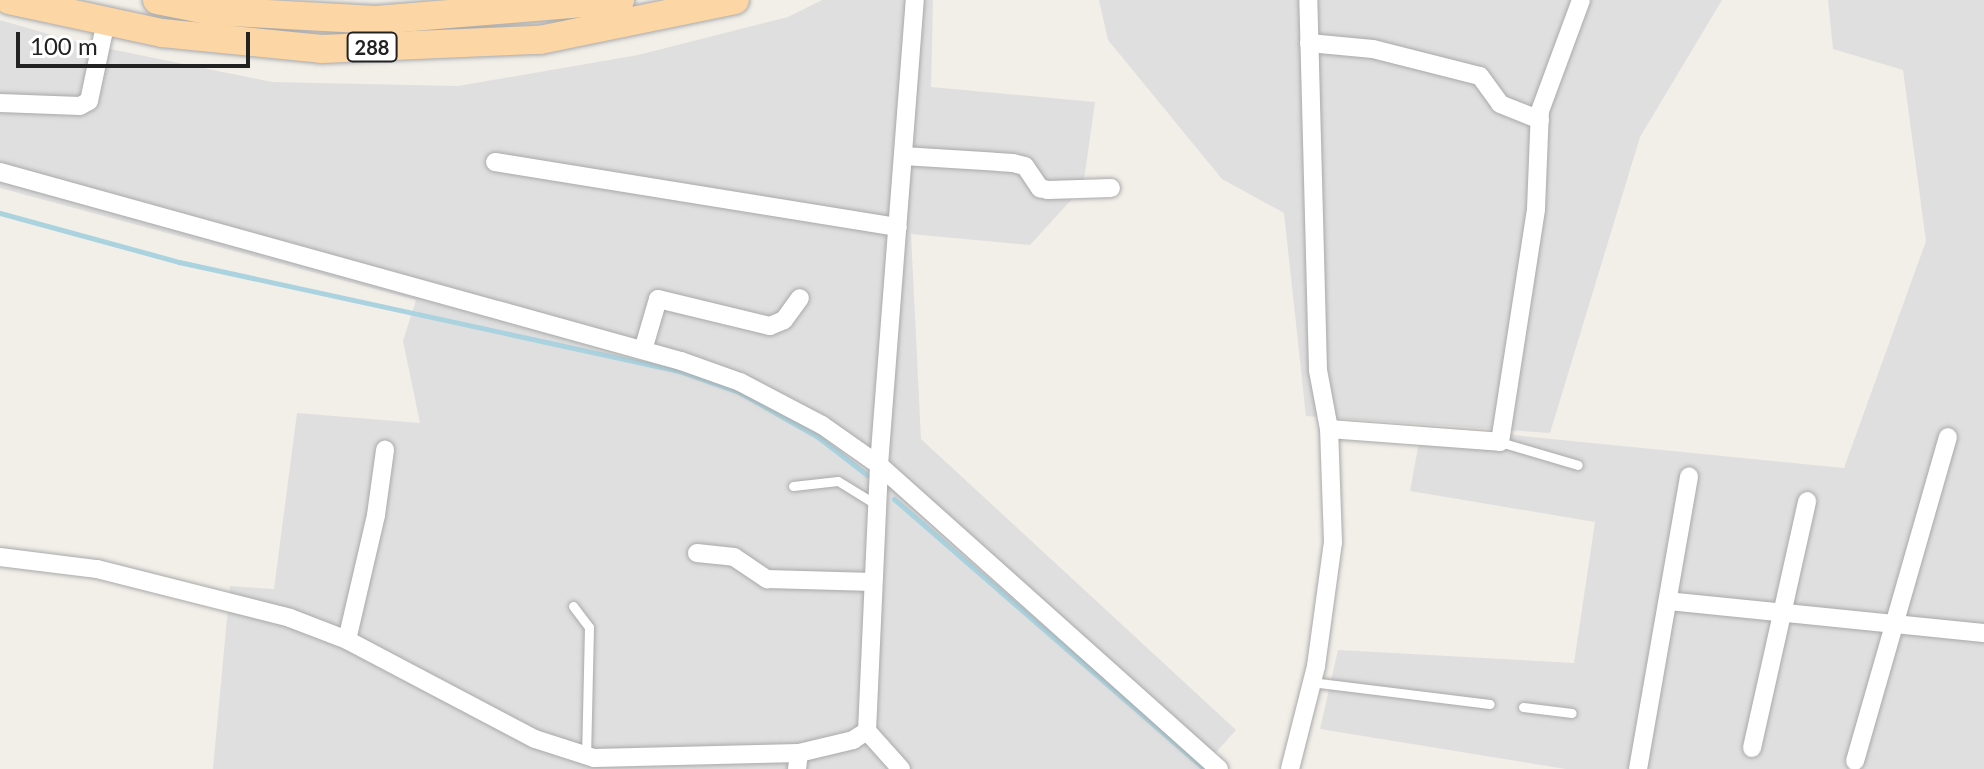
<!DOCTYPE html>
<style>
body{margin:0}
#map{position:relative;width:1984px;height:769px;overflow:hidden;background:#f2efe9;font-family:Lato,sans-serif}
div>[style]{position:absolute}
.residential>*{inset:0;background:#e0dfdf}
.stream>*{height:5px;margin:-2.5px;padding:0 2.5px;transform-origin:2.5px;border-radius:2.5px;background:#aad3df}
.roads{filter:drop-shadow(0 0 2px #a9a9a9) drop-shadow(0 0 2px #a9a9a9)}
.lane>*{height:9px;margin:-4.5px;padding:0 4.5px;transform-origin:4.5px;border-radius:4.5px;background:#fff}
.street>*{height:18px;margin:-9px;padding:0 9px;transform-origin:9px;border-radius:9px;background:#fff}
.primary>*{height:28px;margin:-14px;padding:0 14px;transform-origin:14px;border-radius:14px;background:#fcd6a4}
span{translate:-50% -50%;white-space:nowrap;text-align:center;line-height:1.15;-webkit-text-stroke:7px #fff;paint-order:stroke}
.shield-label span{padding:2px 6px;background:#fff;border:2px solid;border-radius:6px;-webkit-text-stroke-width:0}
.shield-label{font-size:20px;color:#222;font-weight:700}
.scale{position:absolute;left:16px;top:32px;width:234px;height:36px;box-sizing:border-box;border:4px solid #222;border-top:0;padding-left:10px;font-size:24px;line-height:28px;white-space:nowrap;color:#222;-webkit-text-stroke:6px #fff;paint-order:stroke}
</style>
<div id="map">
<div class="residential">
<div style="clip-path:polygon(822px 0,933px 0,931px 87px,1095px 102px,1083px 187px,1030px 245px,911px 234px,921px 439px,1236px 730px,1201px 769px,213px 769px,230px 586px,274px 589px,297px 413px,420px 423px,403px 341px,416px 300px,0 188px,0 20px,76px 42px,272px 82px,458px 86px,638px 55px,788px 17px)"></div>
<div style="clip-path:polygon(1099px 0,1722px 0,1640px 137px,1550px 433px,1306px 416px,1284px 213px,1222px 179px,1108px 40px)"></div>
<div style="clip-path:polygon(1828px 0,1984px 0,1984px 769px,1566px 769px,1320px 729px,1338px 650px,1574px 663px,1595px 522px,1410px 491px,1422px 426px,1844px 468px,1926px 241px,1903px 70px,1833px 49px)"></div>
</div>
<div class="stream">
<div style="left:0;top:213px;width:186px;rotate:15.3deg"></div>
<div style="left:179px;top:262px;width:512px;rotate:12.3deg"></div>
<div style="left:679px;top:371px;width:64px;rotate:19.3deg"></div>
<div style="left:739px;top:392px;width:91px;rotate:29.7deg"></div>
<div style="left:818px;top:437px;width:62px;rotate:37.8deg"></div>
<div style="left:894px;top:499px;width:412px;rotate:41deg"></div>
</div>
<div class="roads">
<div class="lane">
<div style="left:1500px;top:442px;width:81px;rotate:16.4deg"></div>
<div style="left:793px;top:486px;width:45px;rotate:-6.3deg"></div>
<div style="left:838px;top:481px;width:46px;rotate:31.6deg"></div>
<div style="left:573px;top:606px;width:26px;rotate:53deg"></div>
<div style="left:589px;top:627px;width:129px;rotate:91.3deg"></div>
<div style="left:1311px;top:682px;width:180px;rotate:7deg"></div>
<div style="left:1523px;top:707px;width:49px;rotate:7deg"></div>
</div>
<div class="street">
<div style="left:1309px;top:43px;width:64px;rotate:5.4deg"></div>
<div style="left:1373px;top:49px;width:110px;rotate:14.2deg"></div>
<div style="left:1480px;top:76px;width:34px;rotate:54deg"></div>
<div style="left:1500px;top:104px;width:43px;rotate:21.8deg"></div>
<div style="left:0;top:103px;width:80px;rotate:2.1deg"></div>
<div style="left:80px;top:106px;width:10px;rotate:-29deg"></div>
<div style="left:89px;top:101px;width:82px;rotate:-78deg"></div>
<div style="left:903px;top:156px;width:110px;rotate:3.6deg"></div>
<div style="left:1013px;top:163px;width:12px;rotate:14deg"></div>
<div style="left:1025px;top:166px;width:27px;rotate:56deg"></div>
<div style="left:1040px;top:188px;width:8px;rotate:14deg"></div>
<div style="left:1048px;top:190px;width:63px;rotate:-1.8deg"></div>
<div style="left:495px;top:162px;width:408px;rotate:9.2deg"></div>
<div style="left:0;top:172px;width:707px;rotate:15.51deg"></div>
<div style="left:681px;top:361px;width:63px;rotate:19.6deg"></div>
<div style="left:740px;top:382px;width:93px;rotate:27.7deg"></div>
<div style="left:822px;top:425px;width:70px;rotate:35.1deg"></div>
<div style="left:879px;top:465px;width:456px;rotate:41.8deg"></div>
<div style="left:643px;top:350px;width:53px;rotate:-73.6deg"></div>
<div style="left:658px;top:299px;width:115px;rotate:13.6deg"></div>
<div style="left:770px;top:326px;width:15px;rotate:-23deg"></div>
<div style="left:784px;top:320px;width:27px;rotate:-54deg"></div>
<div style="left:1329px;top:429px;width:171px;rotate:4.3deg"></div>
<div style="left:1500px;top:442px;width:236px;rotate:-81.2deg"></div>
<div style="left:1536px;top:209px;width:98px;rotate:-87.7deg"></div>
<div style="left:1540px;top:111px;width:118px;rotate:-69.7deg"></div>
<div style="left:697px;top:553px;width:37px;rotate:6deg"></div>
<div style="left:734px;top:557px;width:40px;rotate:34deg"></div>
<div style="left:767px;top:579px;width:106px;rotate:1.6deg"></div>
<div style="left:0;top:557px;width:98px;rotate:7.1deg"></div>
<div style="left:97px;top:569px;width:199px;rotate:14.2deg"></div>
<div style="left:290px;top:618px;width:61px;rotate:21.1deg"></div>
<div style="left:347px;top:640px;width:212px;rotate:27.8deg"></div>
<div style="left:535px;top:739px;width:62px;rotate:17.9deg"></div>
<div style="left:594px;top:758px;width:205px;rotate:-1.4deg"></div>
<div style="left:1668px;top:601px;width:318px;rotate:5.8deg"></div>
<div style="left:347px;top:640px;width:128px;rotate:-76.9deg"></div>
<div style="left:376px;top:515px;width:66px;rotate:-82.1deg"></div>
<div style="left:867px;top:731px;width:51px;rotate:48.2deg"></div>
<div style="left:1752px;top:748px;width:253px;rotate:-77.4deg"></div>
<div style="left:1855px;top:761px;width:337px;rotate:-74deg"></div>
<div style="left:797px;top:769px;width:16px;rotate:-83deg"></div>
<div style="left:799px;top:753px;width:56px;rotate:-13.5deg"></div>
<div style="left:853px;top:740px;width:17px;rotate:-33deg"></div>
<div style="left:867px;top:731px;width:266px;rotate:-87.4deg"></div>
<div style="left:879px;top:465px;width:466px;rotate:-85.6deg"></div>
<div style="left:1290px;top:769px;width:106px;rotate:-75.8deg"></div>
<div style="left:1316px;top:666px;width:125px;rotate:-82.2deg"></div>
<div style="left:1333px;top:542px;width:113px;rotate:-92deg"></div>
<div style="left:1329px;top:429px;width:60px;rotate:-100.6deg"></div>
<div style="left:1318px;top:370px;width:370px;rotate:-91.5deg"></div>
<div style="left:1638px;top:769px;width:297px;rotate:-80.1deg"></div>
</div>
<div class="primary">
<div style="left:9px;top:0;width:157px;rotate:12.2deg"></div>
<div style="left:162px;top:33px;width:160px;rotate:5.7deg"></div>
<div style="left:321px;top:49px;width:219px;rotate:-2.4deg"></div>
<div style="left:540px;top:40px;width:199px;rotate:-11.6deg"></div>
<div style="left:157px;top:0;width:56px;rotate:11.3deg"></div>
<div style="left:212px;top:11px;width:164px;rotate:3.1deg"></div>
<div style="left:376px;top:20px;width:245px;rotate:-4.7deg"></div>
</div>
</div>
<div class="shield-label">
<span style="left:372px;top:47px">288</span>
</div>
<div class="scale">100 m</div>
</div>
